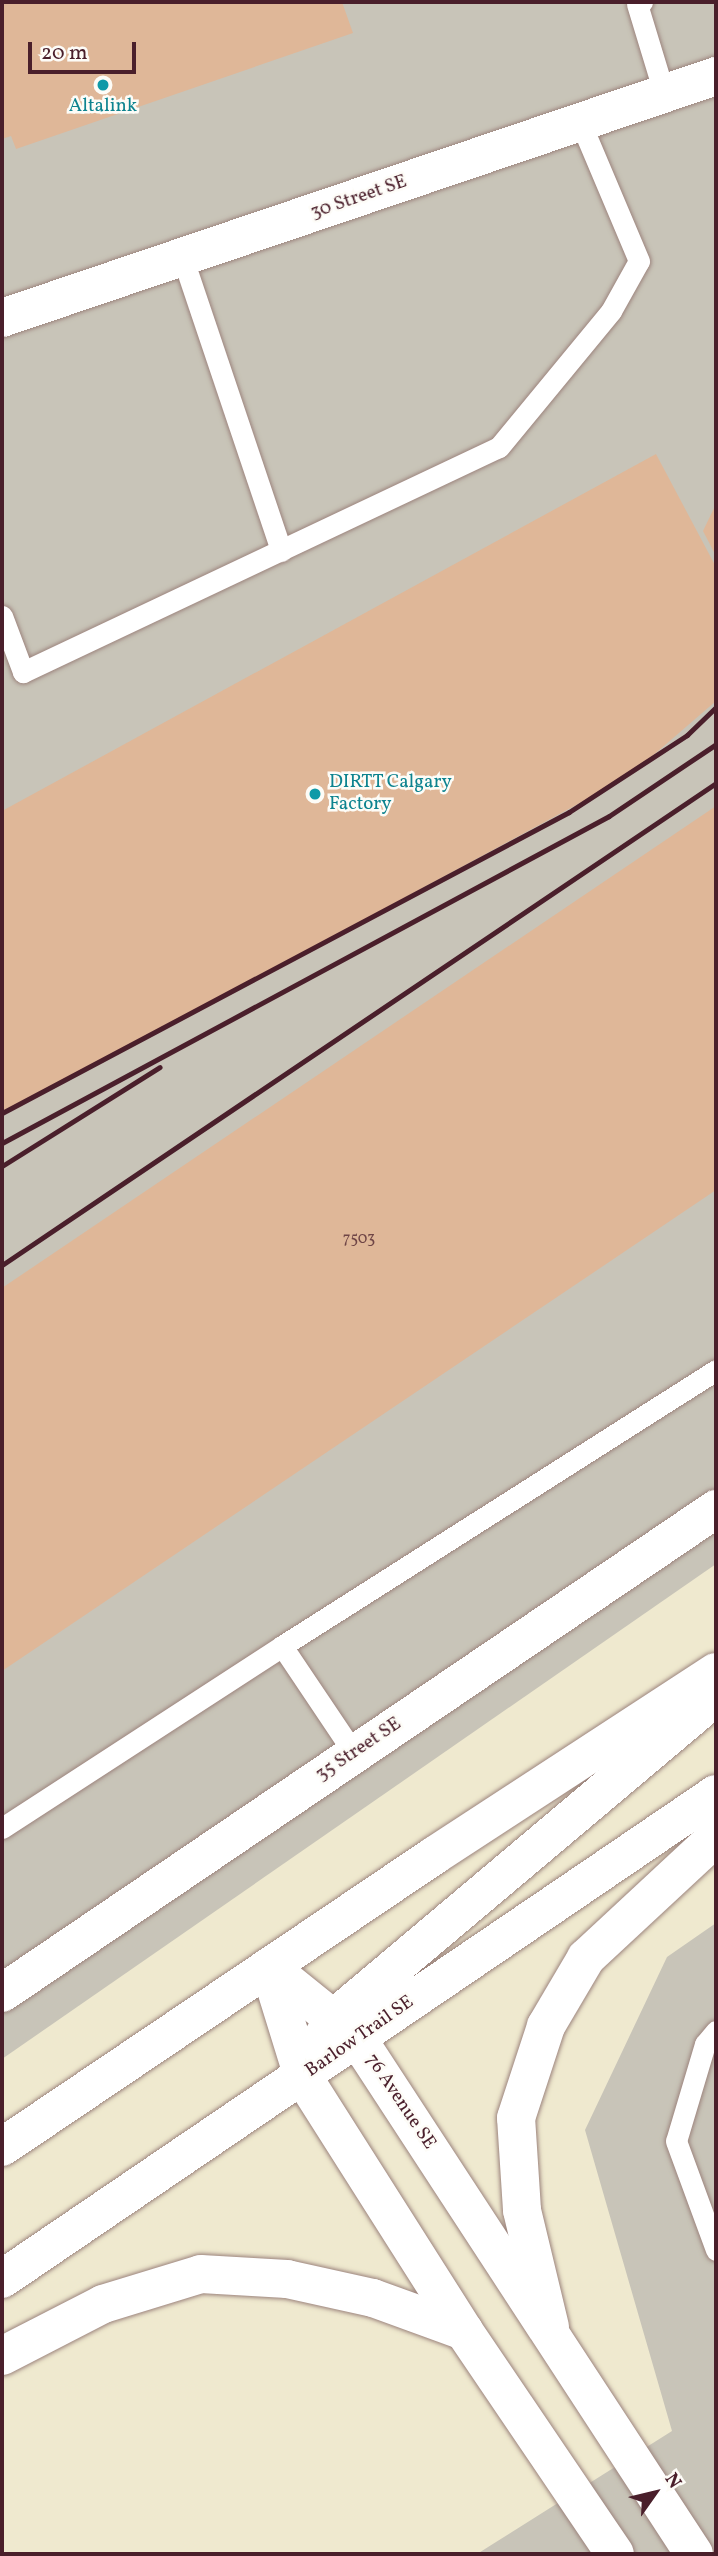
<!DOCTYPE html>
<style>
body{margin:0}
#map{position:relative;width:718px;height:2556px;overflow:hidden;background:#efe9cf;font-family:Vollkorn,serif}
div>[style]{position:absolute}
.industrial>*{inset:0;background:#c8c4b8}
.building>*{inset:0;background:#dfb798}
.roads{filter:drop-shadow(0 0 2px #9c847d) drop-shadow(0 0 2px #9c847d)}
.lane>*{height:21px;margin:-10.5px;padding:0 10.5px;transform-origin:10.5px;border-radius:10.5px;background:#fff}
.street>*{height:38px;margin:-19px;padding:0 19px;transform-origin:19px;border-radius:19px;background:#fff}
.primary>*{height:38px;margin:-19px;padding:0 19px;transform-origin:19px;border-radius:19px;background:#fff}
.rail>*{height:5px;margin:-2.5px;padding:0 2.5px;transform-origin:2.5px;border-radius:2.5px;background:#4a1f2b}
.dots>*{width:19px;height:19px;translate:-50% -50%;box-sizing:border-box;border:4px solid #fdfcf7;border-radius:50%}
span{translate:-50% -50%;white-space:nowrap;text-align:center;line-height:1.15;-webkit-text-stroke:5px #fdfcf7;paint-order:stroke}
.number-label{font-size:16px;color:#6f4546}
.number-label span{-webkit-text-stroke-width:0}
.culture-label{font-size:19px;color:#0d838f}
.left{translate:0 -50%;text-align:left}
.street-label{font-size:19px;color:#4a1f2b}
.frame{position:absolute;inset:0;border:4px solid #4a1f2b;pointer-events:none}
.north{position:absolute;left:620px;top:2458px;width:70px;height:70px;-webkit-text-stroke:5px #fdfcf7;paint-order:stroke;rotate:56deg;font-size:19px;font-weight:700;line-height:28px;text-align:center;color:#4a1f2b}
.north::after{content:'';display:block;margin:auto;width:24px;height:32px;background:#4a1f2b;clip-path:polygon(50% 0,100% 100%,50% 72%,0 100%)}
.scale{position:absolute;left:28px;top:42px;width:108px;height:32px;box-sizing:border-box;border:4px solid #4a1f2b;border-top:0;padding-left:9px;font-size:21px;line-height:24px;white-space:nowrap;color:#4a1f2b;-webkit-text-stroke:5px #fdfcf7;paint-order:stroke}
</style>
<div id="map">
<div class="industrial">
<div style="clip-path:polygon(2px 2px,716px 2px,716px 1564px,2px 2059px)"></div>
<div style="clip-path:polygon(716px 1923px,716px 2554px,477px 2554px,672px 2431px,585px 2130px,667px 1957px)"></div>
</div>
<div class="building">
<div style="clip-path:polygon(2px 2px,342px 2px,353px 33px,16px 149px,11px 136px,2px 139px)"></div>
<div style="clip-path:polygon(656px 454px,716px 567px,716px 701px,628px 777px,2px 1115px,2px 811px)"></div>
<div style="clip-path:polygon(716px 504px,716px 556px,703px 531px)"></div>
<div style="clip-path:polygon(716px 806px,716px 1190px,2px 1671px,2px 1288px)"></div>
</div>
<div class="roads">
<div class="lane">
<div style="left:642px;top:2px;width:5px;rotate:158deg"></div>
<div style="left:637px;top:4px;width:93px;rotate:73.1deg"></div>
<div style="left:183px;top:259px;width:308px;rotate:71.4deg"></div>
<div style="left:2px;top:616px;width:60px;rotate:69.4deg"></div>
<div style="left:23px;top:672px;width:526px;rotate:-25.3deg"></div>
<div style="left:499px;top:447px;width:176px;rotate:-50.5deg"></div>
<div style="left:611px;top:311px;width:57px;rotate:-60.8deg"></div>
<div style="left:639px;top:261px;width:152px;rotate:-112.9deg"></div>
<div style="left:282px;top:1646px;width:514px;rotate:-32.45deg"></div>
<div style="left:2px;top:1828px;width:334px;rotate:-33deg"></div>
<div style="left:282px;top:1646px;width:129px;rotate:56.1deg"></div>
<div style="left:716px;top:2031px;width:17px;rotate:130deg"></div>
<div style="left:705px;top:2044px;width:101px;rotate:106.6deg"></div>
<div style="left:676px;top:2141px;width:116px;rotate:69.8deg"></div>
</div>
<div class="street">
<div style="left:2px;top:318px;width:754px;rotate:-18.72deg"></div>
<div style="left:269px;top:1967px;width:113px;rotate:38.9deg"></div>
<div style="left:357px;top:2038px;width:616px;rotate:56.85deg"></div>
<div style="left:269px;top:1967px;width:115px;rotate:72.8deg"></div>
<div style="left:303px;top:2077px;width:301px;rotate:57.6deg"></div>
<div style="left:464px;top:2331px;width:269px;rotate:55.9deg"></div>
<div style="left:2px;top:1993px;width:863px;rotate:-34.13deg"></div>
</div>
<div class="primary">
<div style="left:304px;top:2071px;width:60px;rotate:-60.9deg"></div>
<div style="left:333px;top:2019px;width:495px;rotate:-40.1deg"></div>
<div style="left:2px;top:2147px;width:522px;rotate:-33.99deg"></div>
<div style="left:435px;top:1855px;width:335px;rotate:-33.1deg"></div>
<div style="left:2px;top:2279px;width:863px;rotate:-34.19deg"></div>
<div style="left:550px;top:2327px;width:120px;rotate:-103.5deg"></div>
<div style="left:522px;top:2210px;width:92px;rotate:-93.7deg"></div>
<div style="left:516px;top:2118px;width:97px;rotate:-71.9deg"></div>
<div style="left:546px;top:2026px;width:79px;rotate:-59.5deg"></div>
<div style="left:586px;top:1958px;width:178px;rotate:-42.9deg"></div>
<div style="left:2px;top:2356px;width:114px;rotate:-27.2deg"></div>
<div style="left:103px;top:2304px;width:102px;rotate:-17deg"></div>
<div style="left:201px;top:2274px;width:86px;rotate:3.3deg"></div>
<div style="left:287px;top:2279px;width:88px;rotate:12.5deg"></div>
<div style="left:373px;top:2298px;width:97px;rotate:19.9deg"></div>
</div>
</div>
<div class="rail">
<div style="left:2px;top:1113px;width:642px;rotate:-27.96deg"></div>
<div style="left:569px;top:812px;width:141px;rotate:-33.1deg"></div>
<div style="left:687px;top:735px;width:40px;rotate:-44deg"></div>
<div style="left:2px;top:1143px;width:689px;rotate:-28.31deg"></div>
<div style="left:609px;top:816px;width:129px;rotate:-33.9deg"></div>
<div style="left:2px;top:1166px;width:186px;rotate:-32.1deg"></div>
<div style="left:2px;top:1265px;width:861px;rotate:-34.02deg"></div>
</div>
<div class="dots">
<div style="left:103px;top:85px;background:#0f9aa8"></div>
<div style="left:315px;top:794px;background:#0f9aa8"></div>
</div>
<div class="number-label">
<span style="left:359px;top:1239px">7503</span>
</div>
<div class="culture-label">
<span style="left:103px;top:107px">Altalink</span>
<span class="left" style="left:329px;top:794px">DIRTT Calgary<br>Factory</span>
</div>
<div class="street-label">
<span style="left:359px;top:198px;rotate:-19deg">30 Street SE</span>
<span style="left:359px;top:1750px;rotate:-34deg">35 Street SE</span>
<span style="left:360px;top:2037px;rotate:-35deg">Barlow Trail SE</span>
<span style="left:400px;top:2102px;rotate:56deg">76 Avenue SE</span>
</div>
<div class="frame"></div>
<div class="north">N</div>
<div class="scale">20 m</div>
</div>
